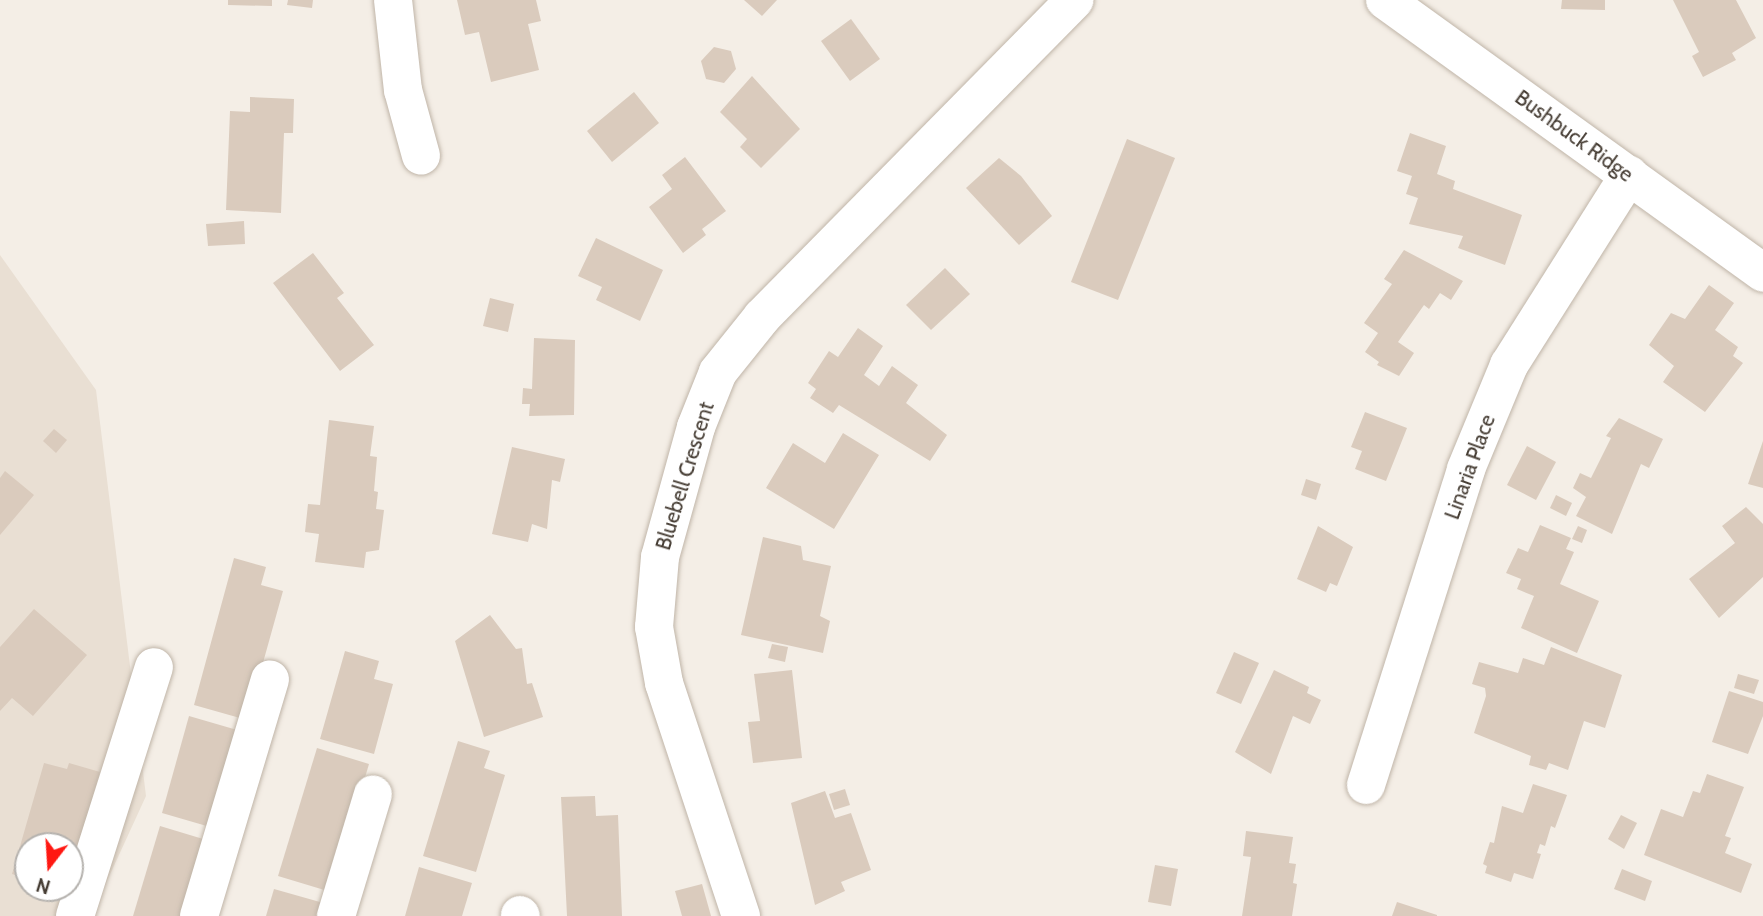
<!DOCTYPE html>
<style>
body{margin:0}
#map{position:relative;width:1763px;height:916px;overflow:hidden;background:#f4eee6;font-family:Cabin,sans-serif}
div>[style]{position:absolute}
.residential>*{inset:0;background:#e9dfd3}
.building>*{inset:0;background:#dacbbd}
.roads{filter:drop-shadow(0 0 2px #c0b5a8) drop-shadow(0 0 2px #c0b5a8)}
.minor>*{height:38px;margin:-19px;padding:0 19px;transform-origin:19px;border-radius:19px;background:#fff}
span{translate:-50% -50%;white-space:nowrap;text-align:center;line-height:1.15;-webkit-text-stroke:7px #fff;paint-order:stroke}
.street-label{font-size:21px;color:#473e35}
.north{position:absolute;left:14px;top:832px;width:70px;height:70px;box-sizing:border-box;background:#fff;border:2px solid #b5b2ae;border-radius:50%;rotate:197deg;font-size:19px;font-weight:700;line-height:28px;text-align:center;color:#473e35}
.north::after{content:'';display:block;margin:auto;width:24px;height:32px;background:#ff1812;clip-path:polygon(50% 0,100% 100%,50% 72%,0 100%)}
</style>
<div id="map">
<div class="residential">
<div style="clip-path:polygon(evenodd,0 255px,96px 390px,146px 796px,91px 916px,0 916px,0 255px,28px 846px,70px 846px,70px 888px,28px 888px,28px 846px)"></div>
</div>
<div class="building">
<div style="clip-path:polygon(228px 0,272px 0,272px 6px,228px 5px)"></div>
<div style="clip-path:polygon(288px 0,313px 0,312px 8px,287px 5px)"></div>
<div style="clip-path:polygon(457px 0,536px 0,541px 21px,528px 24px,539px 70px,491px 82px,479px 32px,465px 35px)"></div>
<div style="clip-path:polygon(744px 0,777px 0,762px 16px)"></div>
<div style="clip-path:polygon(1562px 0,1605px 0,1605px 10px,1561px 9px)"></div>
<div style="clip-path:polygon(1673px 0,1736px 0,1756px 38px,1732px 53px,1736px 60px,1703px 77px,1692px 56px,1699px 52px)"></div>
<div style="clip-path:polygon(851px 19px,880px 59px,850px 81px,821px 41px)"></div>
<div style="clip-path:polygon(714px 47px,731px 51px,736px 69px,724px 83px,706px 79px,701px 61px)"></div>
<div style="clip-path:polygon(752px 76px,800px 129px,761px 168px,740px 147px,747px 139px,720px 112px)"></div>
<div style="clip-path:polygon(634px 92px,659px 123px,612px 162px,587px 131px)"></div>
<div style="clip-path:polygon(250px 97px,294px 99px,293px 133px,284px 133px,281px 213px,226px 210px,230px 111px,250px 112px)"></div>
<div style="clip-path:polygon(1410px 133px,1446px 146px,1437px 174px,1455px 181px,1453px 189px,1522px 215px,1505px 265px,1458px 248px,1463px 236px,1409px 224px,1418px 198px,1406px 194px,1412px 176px,1397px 171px)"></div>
<div style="clip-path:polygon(1127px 139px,1175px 158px,1118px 300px,1071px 282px)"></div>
<div style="clip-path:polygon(685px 157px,726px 211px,702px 229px,706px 235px,683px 253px,649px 207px,672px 189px,662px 175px)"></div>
<div style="clip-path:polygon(999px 158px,1021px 176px,1052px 216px,1019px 245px,966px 188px)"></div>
<div style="clip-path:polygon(244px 221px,245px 244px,208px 246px,206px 224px)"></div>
<div style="clip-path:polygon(596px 238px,663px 270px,640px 321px,596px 300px,602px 287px,578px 276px)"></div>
<div style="clip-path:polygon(1404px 250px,1463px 281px,1451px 300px,1440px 293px,1429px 309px,1424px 305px,1398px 342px,1414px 353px,1399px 376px,1377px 365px,1379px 362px,1365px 352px,1378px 333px,1364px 323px,1392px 284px,1384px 279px)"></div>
<div style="clip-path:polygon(313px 253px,344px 293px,337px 298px,374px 345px,340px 371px,273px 283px)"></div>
<div style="clip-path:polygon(945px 268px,970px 294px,931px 330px,906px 305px)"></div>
<div style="clip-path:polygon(1709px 285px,1734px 303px,1715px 330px,1738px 347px,1733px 356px,1743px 363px,1705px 412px,1663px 382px,1674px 366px,1649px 345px,1671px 313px,1685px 319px)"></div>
<div style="clip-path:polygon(490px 298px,514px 304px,508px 332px,483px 326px)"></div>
<div style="clip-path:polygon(858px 328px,883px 346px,864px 375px,879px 386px,892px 366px,918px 385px,906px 403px,947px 435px,930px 461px,839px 405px,833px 413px,810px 398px,816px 389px,808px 383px,829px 351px,838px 357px)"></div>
<div style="clip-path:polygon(534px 338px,575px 340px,574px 415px,529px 416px,530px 404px,522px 404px,523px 388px,532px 389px)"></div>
<div style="clip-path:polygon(1365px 412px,1407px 428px,1386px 481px,1355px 469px,1362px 451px,1351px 447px)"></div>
<div style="clip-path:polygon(1619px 418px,1663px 439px,1649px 468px,1641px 464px,1612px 534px,1576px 516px,1586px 497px,1573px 488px,1580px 473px,1591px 478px,1611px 438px,1606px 436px)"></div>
<div style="clip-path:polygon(329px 420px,374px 426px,370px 456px,377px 457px,374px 491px,378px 492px,376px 509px,384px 510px,379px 550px,366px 552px,364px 568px,315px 562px,319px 534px,305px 532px,308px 504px,320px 505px)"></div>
<div style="clip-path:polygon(54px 429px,67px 440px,56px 453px,43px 441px)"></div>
<div style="clip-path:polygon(843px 433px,879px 455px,834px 529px,766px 488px,793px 443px,825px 463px)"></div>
<div style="clip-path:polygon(1763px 441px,1763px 488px,1748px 484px)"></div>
<div style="clip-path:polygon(1527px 446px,1556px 462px,1536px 500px,1507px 485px)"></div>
<div style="clip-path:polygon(512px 447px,565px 459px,560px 482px,552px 480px,547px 529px,532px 524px,528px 542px,492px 534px)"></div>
<div style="clip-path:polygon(5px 471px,34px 495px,0 535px,0 478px)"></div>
<div style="clip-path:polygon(1306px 479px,1321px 484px,1316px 500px,1301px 495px)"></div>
<div style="clip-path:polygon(1556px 495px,1572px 503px,1566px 516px,1550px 508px)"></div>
<div style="clip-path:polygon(1746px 507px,1763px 524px,1763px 577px,1719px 618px,1689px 579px,1735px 543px,1722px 526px)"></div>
<div style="clip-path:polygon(1540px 525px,1571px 538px,1566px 549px,1574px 552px,1560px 584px,1599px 601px,1577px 653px,1521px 628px,1534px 596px,1517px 589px,1521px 579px,1506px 573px,1518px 548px,1528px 552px)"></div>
<div style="clip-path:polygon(1318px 526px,1353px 547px,1337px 586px,1330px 583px,1326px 592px,1297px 579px)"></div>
<div style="clip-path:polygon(1578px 526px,1587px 530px,1582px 543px,1572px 539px)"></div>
<div style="clip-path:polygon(763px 537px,801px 546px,803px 560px,831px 566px,820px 616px,830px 621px,823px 653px,741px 635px)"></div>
<div style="clip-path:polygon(234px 558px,266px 567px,261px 585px,283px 591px,247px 720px,194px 705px)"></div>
<div style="clip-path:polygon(34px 609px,87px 655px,33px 716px,12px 698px,0 711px,0 647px)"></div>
<div style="clip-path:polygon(490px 615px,516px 649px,522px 648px,527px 684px,532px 683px,543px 717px,484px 737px,455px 641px)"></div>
<div style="clip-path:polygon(772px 644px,788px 647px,785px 662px,768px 658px)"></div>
<div style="clip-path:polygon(1551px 647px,1622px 675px,1605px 728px,1584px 721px,1568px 770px,1549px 763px,1546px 770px,1529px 765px,1531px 756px,1474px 733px,1486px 696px,1485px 688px,1472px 684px,1479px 662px,1518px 673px,1523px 658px,1544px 665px)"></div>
<div style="clip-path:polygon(345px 651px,379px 661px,374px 679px,393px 684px,374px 754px,320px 739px)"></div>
<div style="clip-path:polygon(1234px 652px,1259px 663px,1241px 704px,1216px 693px)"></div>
<div style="clip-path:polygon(792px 670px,802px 758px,753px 763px,748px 722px,760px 721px,754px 674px)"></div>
<div style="clip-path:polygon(1274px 670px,1309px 687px,1307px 693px,1321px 700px,1310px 724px,1293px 716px,1271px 774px,1235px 752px)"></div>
<div style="clip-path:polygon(1738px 674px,1759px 680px,1754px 694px,1734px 688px)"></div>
<div style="clip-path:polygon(1729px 691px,1763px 702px,1763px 716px,1748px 754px,1712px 742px)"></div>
<div style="clip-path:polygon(189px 716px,244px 732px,217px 829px,162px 813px)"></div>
<div style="clip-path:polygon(458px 741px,490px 751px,484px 768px,505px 775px,476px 872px,423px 856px)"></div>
<div style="clip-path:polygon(317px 748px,369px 764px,331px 892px,278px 876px)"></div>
<div style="clip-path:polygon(44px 763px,67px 769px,69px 763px,100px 772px,71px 872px,70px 846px,28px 846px,28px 879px,12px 874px)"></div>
<div style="clip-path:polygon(1707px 774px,1744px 787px,1725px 836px,1731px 838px,1725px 853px,1752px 864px,1741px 893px,1644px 855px,1661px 809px,1683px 817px,1693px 791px,1700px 793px)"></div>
<div style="clip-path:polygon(1533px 784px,1567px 795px,1555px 828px,1551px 826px,1545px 846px,1540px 844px,1537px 853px,1541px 854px,1533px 879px,1514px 873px,1511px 882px,1485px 873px,1487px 866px,1483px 864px,1490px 842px,1494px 843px,1502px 806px,1523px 813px)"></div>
<div style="clip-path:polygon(845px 789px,850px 805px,834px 810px,829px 794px)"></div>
<div style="clip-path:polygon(825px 791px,835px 818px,851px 813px,871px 870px,841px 882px,845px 891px,815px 905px,791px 803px)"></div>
<div style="clip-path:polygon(595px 796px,596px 816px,618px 815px,622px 916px,567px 916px,561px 797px)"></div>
<div style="clip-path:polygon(1621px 815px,1637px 823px,1624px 849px,1608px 839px)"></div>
<div style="clip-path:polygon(160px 826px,213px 842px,191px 916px,133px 916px)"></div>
<div style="clip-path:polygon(1246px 831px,1293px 837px,1289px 863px,1296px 864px,1293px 883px,1297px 884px,1292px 916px,1242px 916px,1251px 857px,1243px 856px)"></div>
<div style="clip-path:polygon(1155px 865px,1178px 869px,1171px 906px,1148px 902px)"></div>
<div style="clip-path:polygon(419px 867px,472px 883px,462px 916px,405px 916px)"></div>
<div style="clip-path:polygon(1622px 869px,1652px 881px,1645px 901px,1614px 889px)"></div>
<div style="clip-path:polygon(702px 884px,711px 916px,682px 916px,675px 891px)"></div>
<div style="clip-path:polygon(274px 889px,327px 904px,324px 916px,266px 916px)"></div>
<div style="clip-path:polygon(1397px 902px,1437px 915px,1437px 916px,1392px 916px)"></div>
</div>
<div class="roads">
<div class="minor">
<div style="left:393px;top:0;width:91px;rotate:83.7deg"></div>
<div style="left:403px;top:90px;width:68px;rotate:74.7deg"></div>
<div style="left:1385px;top:0;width:466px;rotate:35.8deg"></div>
<div style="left:1366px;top:785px;width:331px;rotate:-72.4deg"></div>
<div style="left:1466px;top:469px;width:113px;rotate:-67.5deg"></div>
<div style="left:1509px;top:365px;width:225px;rotate:-57.7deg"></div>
<div style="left:520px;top:915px;width:1px;rotate:45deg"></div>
<div style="left:75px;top:916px;width:261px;rotate:-72.4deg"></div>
<div style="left:199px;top:916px;width:247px;rotate:-73.3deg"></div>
<div style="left:336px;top:916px;width:127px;rotate:-73.1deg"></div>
<div style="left:741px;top:916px;width:245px;rotate:-108.3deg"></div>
<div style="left:664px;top:683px;width:57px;rotate:-100.1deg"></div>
<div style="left:654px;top:627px;width:70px;rotate:-85.1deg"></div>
<div style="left:660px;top:557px;width:135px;rotate:-74.5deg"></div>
<div style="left:696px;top:427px;width:59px;rotate:-68.2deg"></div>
<div style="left:718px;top:372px;width:70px;rotate:-51.3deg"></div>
<div style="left:762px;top:317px;width:445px;rotate:-45.4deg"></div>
</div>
</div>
<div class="street-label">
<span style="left:1574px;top:136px;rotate:36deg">Bushbuck Ridge</span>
<span style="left:1470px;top:467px;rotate:-70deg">Linaria Place</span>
<span style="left:685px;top:476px;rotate:-73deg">Bluebell Crescent</span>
</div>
<div class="north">N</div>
</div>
